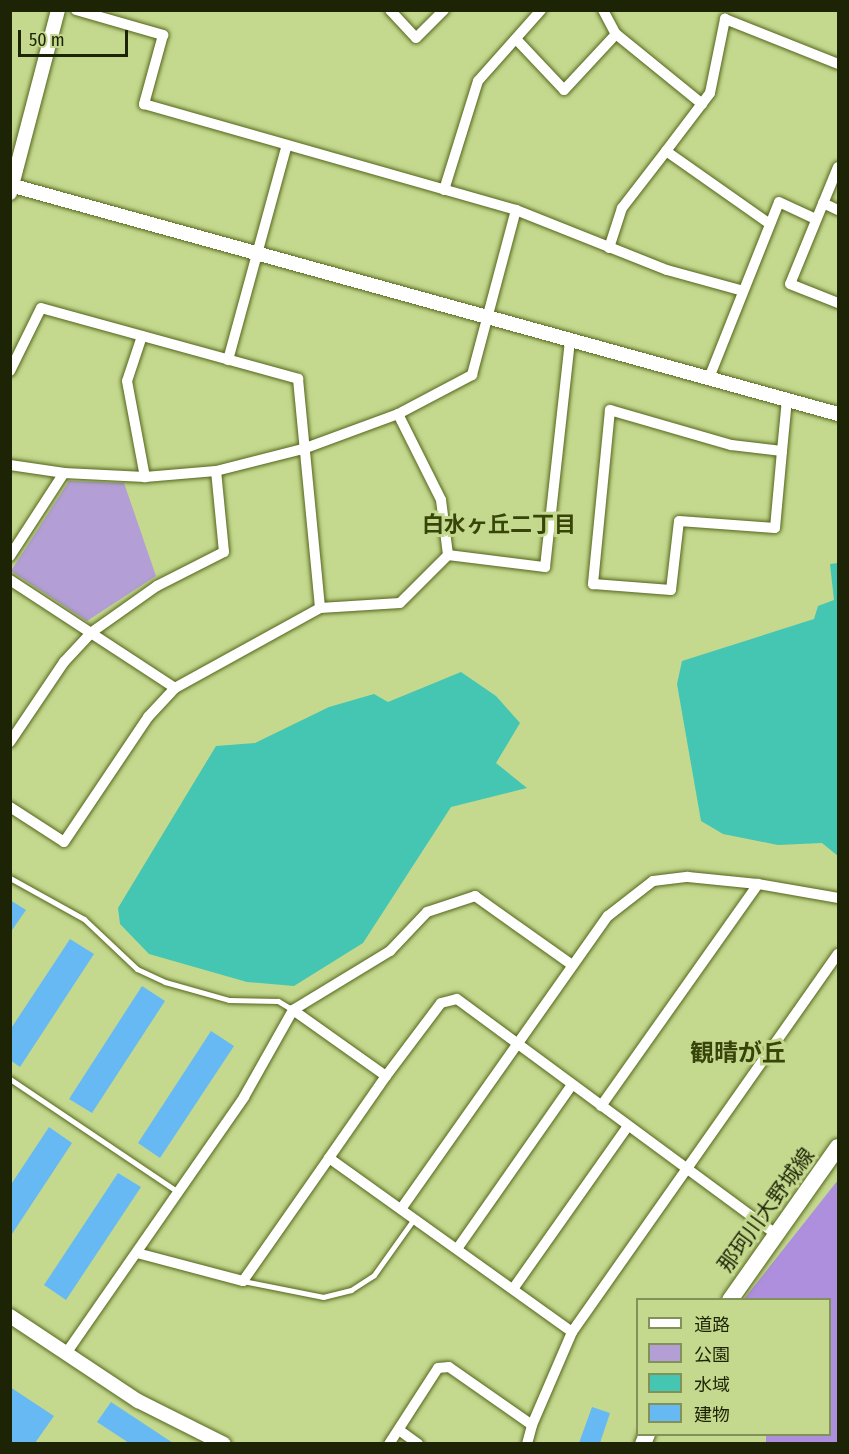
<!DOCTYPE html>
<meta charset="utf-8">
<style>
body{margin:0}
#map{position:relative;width:849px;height:1454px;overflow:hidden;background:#c4d98e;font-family:"Fira Sans Condensed","Noto Sans JP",sans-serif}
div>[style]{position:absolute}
.green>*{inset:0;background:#b39fd5}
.forest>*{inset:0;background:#ad8fdd}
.water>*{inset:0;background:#44c6b3}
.building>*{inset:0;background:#67b9f3}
.roads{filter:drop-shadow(0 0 2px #55661c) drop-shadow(0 0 2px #55661c)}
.service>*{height:5px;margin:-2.5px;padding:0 2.5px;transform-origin:2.5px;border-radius:2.5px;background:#fff}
.minor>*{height:10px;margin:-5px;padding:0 5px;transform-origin:5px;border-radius:5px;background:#fff}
.tertiary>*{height:14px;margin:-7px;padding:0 7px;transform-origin:7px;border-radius:7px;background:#fff}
.secondary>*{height:16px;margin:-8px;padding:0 8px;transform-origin:8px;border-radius:8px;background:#fff}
span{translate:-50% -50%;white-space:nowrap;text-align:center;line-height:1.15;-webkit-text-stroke:6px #c4d98e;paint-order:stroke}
.street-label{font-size:21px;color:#1d2406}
.neighbourhood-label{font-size:22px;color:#38450a;font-weight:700}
.quarter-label{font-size:24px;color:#38450a;font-weight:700}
.frame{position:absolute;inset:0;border:12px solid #1d2406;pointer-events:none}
.legend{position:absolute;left:636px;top:1298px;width:195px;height:138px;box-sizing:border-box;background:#c4d98e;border:2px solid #819158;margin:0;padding:8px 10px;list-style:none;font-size:18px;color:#1d2406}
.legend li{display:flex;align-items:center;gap:12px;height:30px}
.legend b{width:30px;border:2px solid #819158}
.scale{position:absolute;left:18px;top:30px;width:110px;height:27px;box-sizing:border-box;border:3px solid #1d2406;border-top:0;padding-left:8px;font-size:18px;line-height:21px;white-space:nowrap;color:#1d2406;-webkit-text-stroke:4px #c4d98e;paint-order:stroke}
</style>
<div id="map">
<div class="green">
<div style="clip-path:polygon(69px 481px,124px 483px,156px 576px,87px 621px,11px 571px)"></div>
</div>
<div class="forest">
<div style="clip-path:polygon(838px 1180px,838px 1443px,766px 1443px,766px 1435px,830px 1434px,830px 1300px,744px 1299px)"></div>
</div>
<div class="water">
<div style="clip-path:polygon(838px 563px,838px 856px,822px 843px,778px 845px,723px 834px,701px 821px,677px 684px,682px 661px,814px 619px,818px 606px,834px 600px,830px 564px)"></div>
<div style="clip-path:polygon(461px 672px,496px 696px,520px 723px,496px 763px,527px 788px,451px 807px,363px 943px,294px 986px,247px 982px,149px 954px,120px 924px,118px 908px,216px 746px,255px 743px,329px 707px,374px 694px,388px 702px)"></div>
</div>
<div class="building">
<div style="clip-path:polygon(10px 900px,26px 910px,10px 933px)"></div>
<div style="clip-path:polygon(70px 939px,94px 954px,20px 1067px,10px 1060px,10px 1030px)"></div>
<div style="clip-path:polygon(142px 986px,165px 1001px,92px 1113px,69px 1099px)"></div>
<div style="clip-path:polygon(211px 1031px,234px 1046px,160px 1158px,138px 1143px)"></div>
<div style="clip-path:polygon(49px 1127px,72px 1143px,10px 1237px,10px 1186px)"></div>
<div style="clip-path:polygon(118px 1173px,141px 1187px,66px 1300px,44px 1285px)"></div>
<div style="clip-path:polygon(10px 1387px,54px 1416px,35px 1443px,10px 1443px)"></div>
<div style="clip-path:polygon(111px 1402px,173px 1443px,129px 1443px,97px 1422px)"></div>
<div style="clip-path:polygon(592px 1407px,610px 1413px,600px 1443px,579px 1443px)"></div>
</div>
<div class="roads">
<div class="service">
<div style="left:10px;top:878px;width:85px;rotate:29deg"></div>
<div style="left:84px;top:919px;width:73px;rotate:43.3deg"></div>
<div style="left:137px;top:969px;width:31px;rotate:25deg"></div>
<div style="left:165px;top:982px;width:66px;rotate:15.7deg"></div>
<div style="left:229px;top:1000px;width:49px;rotate:1.2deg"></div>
<div style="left:278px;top:1001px;width:17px;rotate:31deg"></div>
<div style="left:10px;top:1079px;width:202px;rotate:33.9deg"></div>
<div style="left:243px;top:1281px;width:82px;rotate:11.3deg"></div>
<div style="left:323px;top:1297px;width:29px;rotate:-14deg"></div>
<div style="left:351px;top:1290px;width:27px;rotate:-33deg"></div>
<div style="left:374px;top:1275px;width:69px;rotate:-54.5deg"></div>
</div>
<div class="minor">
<div style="left:76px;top:10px;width:91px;rotate:16deg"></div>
<div style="left:163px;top:35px;width:72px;rotate:105.4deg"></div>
<div style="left:144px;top:104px;width:387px;rotate:15.9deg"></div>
<div style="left:516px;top:210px;width:162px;rotate:21.7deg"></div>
<div style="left:667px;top:270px;width:76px;rotate:15.3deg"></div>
<div style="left:390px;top:10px;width:38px;rotate:47deg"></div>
<div style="left:416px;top:38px;width:40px;rotate:-45deg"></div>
<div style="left:603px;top:10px;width:27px;rotate:62deg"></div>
<div style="left:616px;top:34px;width:111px;rotate:39.1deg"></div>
<div style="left:516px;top:39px;width:70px;rotate:46.7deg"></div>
<div style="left:564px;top:90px;width:76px;rotate:-47.1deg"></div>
<div style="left:838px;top:167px;width:126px;rotate:112.3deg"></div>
<div style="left:790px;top:284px;width:52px;rotate:21.6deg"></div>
<div style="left:444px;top:190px;width:114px;rotate:-72.7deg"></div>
<div style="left:478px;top:81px;width:95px;rotate:-48.4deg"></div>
<div style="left:823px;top:203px;width:17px;rotate:25deg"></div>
<div style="left:767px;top:222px;width:123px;rotate:-144.9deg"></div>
<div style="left:666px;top:151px;width:73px;rotate:-52.8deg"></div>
<div style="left:710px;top:93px;width:76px;rotate:-78.5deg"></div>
<div style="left:725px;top:19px;width:122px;rotate:21.7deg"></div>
<div style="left:609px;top:248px;width:42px;rotate:-72deg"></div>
<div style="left:622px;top:208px;width:72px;rotate:-52.3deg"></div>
<div style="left:142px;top:336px;width:47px;rotate:108.4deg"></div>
<div style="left:127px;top:381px;width:98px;rotate:79.4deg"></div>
<div style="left:228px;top:360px;width:220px;rotate:-74.7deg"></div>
<div style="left:10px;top:371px;width:70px;rotate:-63.8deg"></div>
<div style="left:41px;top:308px;width:267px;rotate:15.4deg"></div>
<div style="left:298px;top:379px;width:230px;rotate:84.5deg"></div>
<div style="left:709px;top:378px;width:189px;rotate:-68.3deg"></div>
<div style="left:779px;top:202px;width:40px;rotate:25deg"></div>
<div style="left:398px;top:414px;width:96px;rotate:63.4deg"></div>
<div style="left:441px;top:500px;width:55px;rotate:82.7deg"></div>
<div style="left:782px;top:451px;width:51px;rotate:-173.3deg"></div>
<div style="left:731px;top:445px;width:126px;rotate:-163.9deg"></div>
<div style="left:610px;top:410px;width:175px;rotate:95.6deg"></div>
<div style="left:593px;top:584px;width:78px;rotate:4.4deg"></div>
<div style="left:671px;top:590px;width:69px;rotate:-83.4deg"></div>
<div style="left:679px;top:521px;width:96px;rotate:4.2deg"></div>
<div style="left:775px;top:528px;width:77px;rotate:-84.8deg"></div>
<div style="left:782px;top:451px;width:52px;rotate:-84.5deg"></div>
<div style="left:10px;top:465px;width:55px;rotate:8.4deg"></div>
<div style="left:10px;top:556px;width:99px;rotate:-57deg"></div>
<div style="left:64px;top:473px;width:81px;rotate:2.8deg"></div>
<div style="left:145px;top:477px;width:71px;rotate:-4.8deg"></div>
<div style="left:216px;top:471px;width:90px;rotate:-14.2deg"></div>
<div style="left:303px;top:449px;width:101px;rotate:-20.2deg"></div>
<div style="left:398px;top:414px;width:84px;rotate:-27.8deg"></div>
<div style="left:472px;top:375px;width:171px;rotate:-75.1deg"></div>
<div style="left:10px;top:580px;width:197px;rotate:33.2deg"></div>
<div style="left:10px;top:742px;width:97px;rotate:-56deg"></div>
<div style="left:64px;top:662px;width:41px;rotate:-47deg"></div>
<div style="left:92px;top:632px;width:80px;rotate:-35.3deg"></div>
<div style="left:157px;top:586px;width:75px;rotate:-26.9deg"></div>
<div style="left:224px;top:552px;width:81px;rotate:-95.6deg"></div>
<div style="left:10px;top:807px;width:64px;rotate:32.9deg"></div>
<div style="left:64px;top:842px;width:151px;rotate:-56.1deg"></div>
<div style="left:148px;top:717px;width:40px;rotate:-47deg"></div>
<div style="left:175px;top:688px;width:166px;rotate:-28.9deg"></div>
<div style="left:320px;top:608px;width:80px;rotate:-3.6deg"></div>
<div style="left:400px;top:603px;width:68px;rotate:-45deg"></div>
<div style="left:448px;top:555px;width:98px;rotate:7.1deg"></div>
<div style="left:545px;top:567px;width:228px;rotate:-83.7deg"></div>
<div style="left:293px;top:1010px;width:114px;rotate:-31.3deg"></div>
<div style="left:390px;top:951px;width:54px;rotate:-46.5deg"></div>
<div style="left:427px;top:912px;width:51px;rotate:-18.4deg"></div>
<div style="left:475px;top:896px;width:119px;rotate:35.4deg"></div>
<div style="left:386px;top:1076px;width:100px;rotate:124.8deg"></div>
<div style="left:329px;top:1158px;width:299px;rotate:35.6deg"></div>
<div style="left:601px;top:1106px;width:272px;rotate:-54.7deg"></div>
<div style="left:758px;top:884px;width:81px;rotate:9.9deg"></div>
<div style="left:401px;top:1209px;width:359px;rotate:-54.8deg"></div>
<div style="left:608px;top:916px;width:57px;rotate:-37.9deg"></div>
<div style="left:653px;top:881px;width:35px;rotate:-7deg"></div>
<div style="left:688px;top:877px;width:70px;rotate:5.7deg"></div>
<div style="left:457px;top:1249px;width:200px;rotate:-55deg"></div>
<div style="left:137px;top:1253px;width:110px;rotate:14.8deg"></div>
<div style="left:243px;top:1281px;width:150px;rotate:-55deg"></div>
<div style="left:513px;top:1289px;width:199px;rotate:-54.8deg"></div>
<div style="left:67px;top:1352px;width:310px;rotate:-55.2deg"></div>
<div style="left:244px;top:1097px;width:100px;rotate:-60.6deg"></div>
<div style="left:293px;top:1010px;width:114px;rotate:35.4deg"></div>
<div style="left:386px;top:1076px;width:91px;rotate:-53deg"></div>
<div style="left:441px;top:1003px;width:16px;rotate:-14deg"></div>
<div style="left:457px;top:999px;width:396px;rotate:36.4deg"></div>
<div style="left:399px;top:1430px;width:24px;rotate:36deg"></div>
<div style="left:389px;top:1444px;width:90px;rotate:-57.2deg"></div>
<div style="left:438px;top:1368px;width:11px;rotate:-5deg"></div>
<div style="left:449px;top:1367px;width:101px;rotate:34.9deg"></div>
<div style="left:532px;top:1425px;width:101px;rotate:-66.7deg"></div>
<div style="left:572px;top:1332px;width:462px;rotate:-54.9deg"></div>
<div style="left:527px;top:1444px;width:20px;rotate:-75deg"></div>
</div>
<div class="tertiary">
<div style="left:10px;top:185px;width:859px;rotate:15.46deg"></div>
<div style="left:10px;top:193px;width:189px;rotate:-75.3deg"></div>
<div style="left:10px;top:1316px;width:154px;rotate:33.6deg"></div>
<div style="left:138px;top:1401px;width:96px;rotate:26.6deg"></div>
</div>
<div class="secondary">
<div style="left:730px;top:1300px;width:187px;rotate:-54.8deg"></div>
<div style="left:643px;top:1444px;width:11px;rotate:-68deg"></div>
</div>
</div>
<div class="street-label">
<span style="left:766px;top:1210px;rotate:-54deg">那珂川大野城線</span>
</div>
<div class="neighbourhood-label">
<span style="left:499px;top:525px">白水ヶ丘二丁目</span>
</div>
<div class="quarter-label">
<span style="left:738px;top:1054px">観晴が丘</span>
</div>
<div class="frame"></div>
<ul class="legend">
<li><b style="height:8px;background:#fff"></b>道路</li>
<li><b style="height:16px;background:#b39fd5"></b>公園</li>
<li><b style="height:16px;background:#44c6b3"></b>水域</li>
<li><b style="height:16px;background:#67b9f3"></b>建物</li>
</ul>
<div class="scale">50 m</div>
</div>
